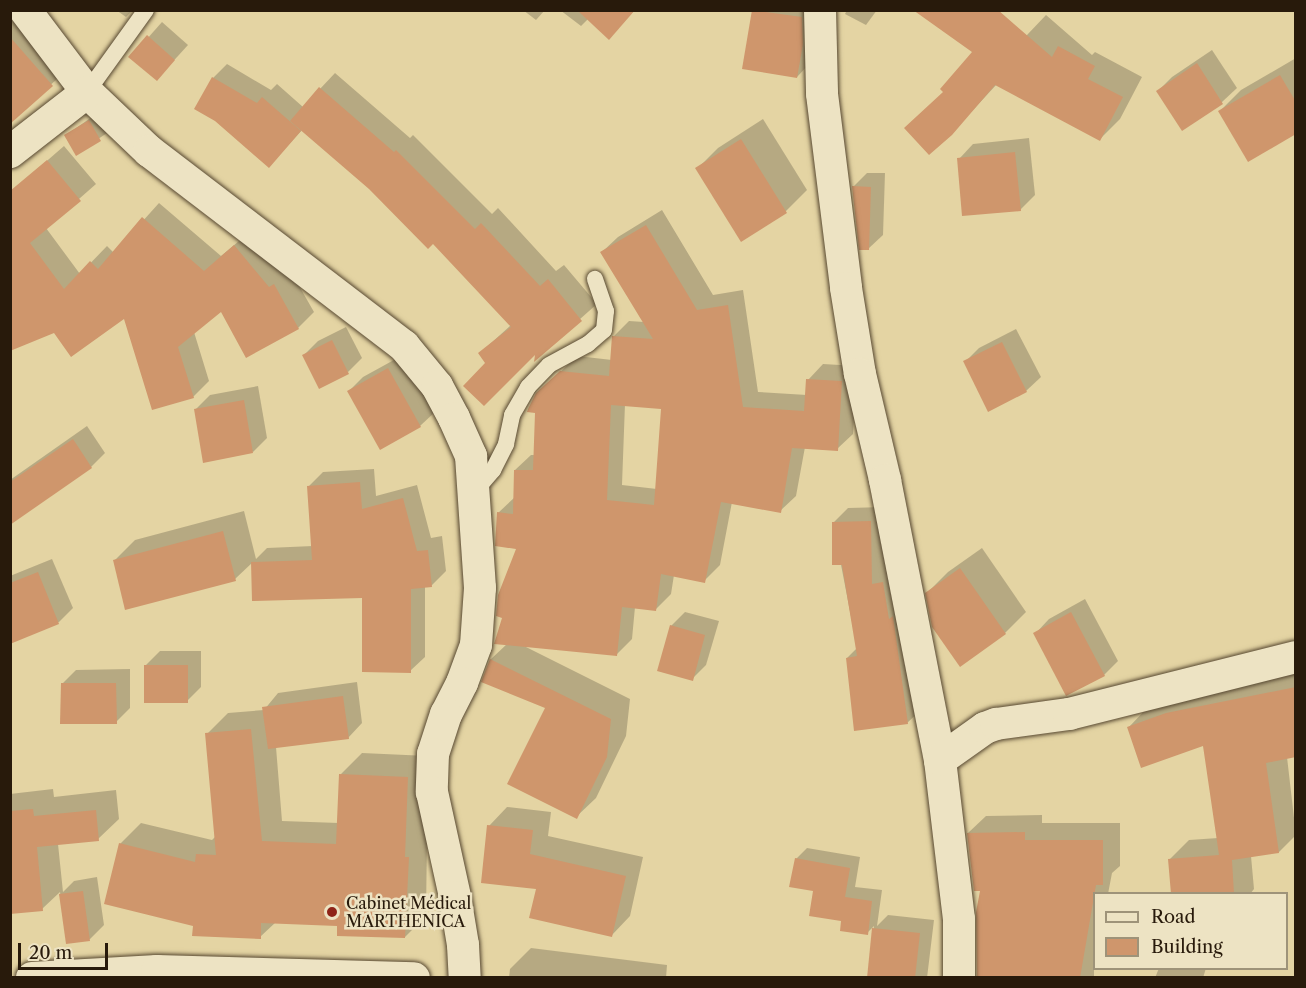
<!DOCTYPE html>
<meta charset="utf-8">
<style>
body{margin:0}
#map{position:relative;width:1306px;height:988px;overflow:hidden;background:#e4d4a3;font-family:"Libre Caslon Text",serif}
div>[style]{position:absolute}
.shadow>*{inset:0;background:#0003}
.building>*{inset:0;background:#cf966c}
.roads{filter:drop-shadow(0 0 2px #574831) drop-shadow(0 0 2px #574831)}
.lane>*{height:16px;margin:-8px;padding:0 8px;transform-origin:8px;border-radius:8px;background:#ede3c3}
.street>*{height:32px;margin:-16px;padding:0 16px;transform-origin:16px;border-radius:16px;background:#ede3c3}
.dots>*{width:16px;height:16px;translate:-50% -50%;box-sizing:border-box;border:3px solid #ede3c3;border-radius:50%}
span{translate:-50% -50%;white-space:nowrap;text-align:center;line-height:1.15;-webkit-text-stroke:5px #ede3c3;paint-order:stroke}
.poi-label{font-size:16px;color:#281a0b}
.left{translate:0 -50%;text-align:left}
.frame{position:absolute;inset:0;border:12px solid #281a0b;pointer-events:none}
.legend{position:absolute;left:1093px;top:892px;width:195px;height:78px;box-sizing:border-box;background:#ede3c3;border:2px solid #9e9379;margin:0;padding:8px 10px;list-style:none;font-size:18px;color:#281a0b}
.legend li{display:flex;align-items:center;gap:12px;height:30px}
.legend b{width:30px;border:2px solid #9e9379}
.scale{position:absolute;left:18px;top:943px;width:90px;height:27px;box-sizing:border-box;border:3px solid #281a0b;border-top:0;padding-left:8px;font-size:18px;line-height:21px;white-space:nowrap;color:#281a0b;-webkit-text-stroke:4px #ede3c3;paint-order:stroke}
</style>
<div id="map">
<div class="shadow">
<div style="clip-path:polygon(10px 10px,72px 65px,15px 118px,10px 113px)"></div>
<div style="clip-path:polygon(116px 10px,133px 10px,126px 17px)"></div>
<div style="clip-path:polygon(523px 10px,545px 10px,536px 20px)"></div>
<div style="clip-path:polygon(560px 10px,635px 10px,609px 38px,588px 19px,581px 26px)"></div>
<div style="clip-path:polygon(753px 10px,816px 10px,811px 62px,797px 77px)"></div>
<div style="clip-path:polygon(847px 10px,877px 10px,866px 25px,845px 14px)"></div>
<div style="clip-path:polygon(1046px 15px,1092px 55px,1095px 52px,1142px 77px,1120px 119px,1100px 139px,997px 84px,948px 137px,1027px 35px)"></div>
<div style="clip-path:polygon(162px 22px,188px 45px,157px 79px,131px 57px)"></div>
<div style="clip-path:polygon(1212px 50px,1237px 88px,1222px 102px,1183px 129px,1158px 91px,1172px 77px)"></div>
<div style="clip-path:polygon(1296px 58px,1296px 133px,1220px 111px,1241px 90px)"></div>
<div style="clip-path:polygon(227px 64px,271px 90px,277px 84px,303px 107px,335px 73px,410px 138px,413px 135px,492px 214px,498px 208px,556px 271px,564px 265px,597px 304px,536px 358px,537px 351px,487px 363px,480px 353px,511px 325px,433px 242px,302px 130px,269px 166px,213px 78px)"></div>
<div style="clip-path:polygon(96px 114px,107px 133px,76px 154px,65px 136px)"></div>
<div style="clip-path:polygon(763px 119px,807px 190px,786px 211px,742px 240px,697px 169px,718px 148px)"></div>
<div style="clip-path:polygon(1029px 138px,1035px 195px,1020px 210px,959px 159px,973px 144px)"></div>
<div style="clip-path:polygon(64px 146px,96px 184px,46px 228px,80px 274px,107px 246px,114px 253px,159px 203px,221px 256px,251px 231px,290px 270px,314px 312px,298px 328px,221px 309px,194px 332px,209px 381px,193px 397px,125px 316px,71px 355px,10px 193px)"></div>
<div style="clip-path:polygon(867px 173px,885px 173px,883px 235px,868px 249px,853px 187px)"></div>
<div style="clip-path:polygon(evenodd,662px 210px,713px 295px,743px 290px,758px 392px,807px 395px,808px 380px,823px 364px,857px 366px,853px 434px,837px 449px,805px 447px,796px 496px,780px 511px,732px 502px,720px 565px,704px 581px,674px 575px,671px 594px,656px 609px,635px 607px,632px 639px,617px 654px,522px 645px,630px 699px,626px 736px,596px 798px,576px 817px,547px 707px,483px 681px,491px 659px,507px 644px,518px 548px,498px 513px,515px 497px,515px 470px,531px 455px,535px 455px,554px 378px,577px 356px,612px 360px,614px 336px,629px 321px,644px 322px,602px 252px,618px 237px,662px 210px,625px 404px,663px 407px,657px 489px,622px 485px,625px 404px)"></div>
<div style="clip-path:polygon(346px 327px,362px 358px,348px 372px,304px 355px,318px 341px)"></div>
<div style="clip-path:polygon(1016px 329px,1041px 377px,1026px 391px,965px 362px,979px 348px)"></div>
<div style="clip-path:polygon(403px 355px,435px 412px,420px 426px,349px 391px,363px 377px)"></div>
<div style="clip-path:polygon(258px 386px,267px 438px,253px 452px,195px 410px,210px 395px)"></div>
<div style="clip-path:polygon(87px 426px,105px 453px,91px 467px,10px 513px,10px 480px)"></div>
<div style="clip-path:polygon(374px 469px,376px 496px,417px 485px,431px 538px,442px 536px,446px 571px,431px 586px,425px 586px,425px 657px,410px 671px,364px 597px,253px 599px,253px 562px,235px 579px,114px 561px,135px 540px,244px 511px,256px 559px,267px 548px,313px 546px,309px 486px,323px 472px)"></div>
<div style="clip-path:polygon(885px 507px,886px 571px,897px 569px,922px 709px,907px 723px,847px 658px,857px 648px,833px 523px,848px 508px)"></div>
<div style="clip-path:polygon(982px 548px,1026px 612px,1005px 633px,960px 665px,927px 593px,948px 572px)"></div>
<div style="clip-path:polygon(52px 559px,73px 608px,59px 622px,10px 643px,10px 576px)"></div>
<div style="clip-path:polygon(1085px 599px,1118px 661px,1104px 675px,1035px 634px,1049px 619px)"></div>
<div style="clip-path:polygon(685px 612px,719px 621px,706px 665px,692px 679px,671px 626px)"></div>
<div style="clip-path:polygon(160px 651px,201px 651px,201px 687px,187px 701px,146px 665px)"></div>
<div style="clip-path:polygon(130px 669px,130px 708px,116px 722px,62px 684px,76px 670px)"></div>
<div style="clip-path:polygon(1296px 673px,1296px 756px,1287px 757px,1296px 835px,1279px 852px,1251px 856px,1254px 889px,1250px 894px,1172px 894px,1170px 859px,1189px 840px,1218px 838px,1204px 744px,1129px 727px,1147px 708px)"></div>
<div style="clip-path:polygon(357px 682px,362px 723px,348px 738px,276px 747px,282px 821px,339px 823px,341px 774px,362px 753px,428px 756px,426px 916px,405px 937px,339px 925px,276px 922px,260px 937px,194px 925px,120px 844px,141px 823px,212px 840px,216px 836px,207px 734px,228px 713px,264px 710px,278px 693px)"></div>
<div style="clip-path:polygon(53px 789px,54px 797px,116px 790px,119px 819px,98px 839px,58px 844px,63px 892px,74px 881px,97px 877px,104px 925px,90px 939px,67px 943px,60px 892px,42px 909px,10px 913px,10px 794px)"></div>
<div style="clip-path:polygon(507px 807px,551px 812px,548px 836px,643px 857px,630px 916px,612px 935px,538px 888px,489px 826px)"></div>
<div style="clip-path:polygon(1042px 815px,1042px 823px,1120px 823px,1120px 866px,1112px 873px,1108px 894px,1094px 894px,1094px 976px,982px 978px,982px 889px,968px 833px,986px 816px)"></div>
<div style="clip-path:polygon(807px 848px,860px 857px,855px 887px,882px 890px,877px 926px,888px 915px,934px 920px,927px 978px,868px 978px,874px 926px,867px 933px,843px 919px,815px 890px,796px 859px)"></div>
<div style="clip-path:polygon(531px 948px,667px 965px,666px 978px,509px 978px,510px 969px)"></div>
<div style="clip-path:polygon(1159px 968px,1206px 968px,1203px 978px,1155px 978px)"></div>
</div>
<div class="building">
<div style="clip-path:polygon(577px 10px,635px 10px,609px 40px)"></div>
<div style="clip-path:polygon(752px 10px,802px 17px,803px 44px,797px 78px,742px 69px)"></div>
<div style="clip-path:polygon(913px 10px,998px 10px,1052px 57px,1058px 46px,1095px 66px,1088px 79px,1123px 97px,1100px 141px,995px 85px,952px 135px,929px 155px,904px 128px,943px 92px,940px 89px,972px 52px)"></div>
<div style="clip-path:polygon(147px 35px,175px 60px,157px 81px,128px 57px)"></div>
<div style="clip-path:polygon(10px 37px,53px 86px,10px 124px)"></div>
<div style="clip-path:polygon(1197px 63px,1223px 104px,1182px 131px,1156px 91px)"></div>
<div style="clip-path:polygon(1280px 75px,1296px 102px,1296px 134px,1248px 162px,1218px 111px)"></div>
<div style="clip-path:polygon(212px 77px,257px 103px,262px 97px,301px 131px,269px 168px,215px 121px,194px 109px)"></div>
<div style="clip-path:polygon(319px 87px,394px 152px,396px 150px,475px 229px,481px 223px,540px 286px,548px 279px,582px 321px,534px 362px,535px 355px,484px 406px,463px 386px,485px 363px,478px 353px,511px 327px,433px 244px,428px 249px,369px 189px,290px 121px)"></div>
<div style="clip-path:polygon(89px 120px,101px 141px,76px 156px,64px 135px)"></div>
<div style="clip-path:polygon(741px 139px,787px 213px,741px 242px,695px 168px)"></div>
<div style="clip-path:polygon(1015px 152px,1021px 211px,962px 216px,957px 158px)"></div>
<div style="clip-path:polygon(47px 160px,81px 201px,30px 243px,64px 289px,90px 261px,98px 269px,142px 217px,204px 271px,234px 245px,269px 287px,274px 284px,299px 329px,246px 358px,221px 312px,178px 347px,194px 398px,152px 410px,124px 319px,71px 357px,54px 333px,10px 351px,10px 191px)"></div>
<div style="clip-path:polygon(852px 186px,871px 187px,869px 250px,859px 250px)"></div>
<div style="clip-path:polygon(evenodd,646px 225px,697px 310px,728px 305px,743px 407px,804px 411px,806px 379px,842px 381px,838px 451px,792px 448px,781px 513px,721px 502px,705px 583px,661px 574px,656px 611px,622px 607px,617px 656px,494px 644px,502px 618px,496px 616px,498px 595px,516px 549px,495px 546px,497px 512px,513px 514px,514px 470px,533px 470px,535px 413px,527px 412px,528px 409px,536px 393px,560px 371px,609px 376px,612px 336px,653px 339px,600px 252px,646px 225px,611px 405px,661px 409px,654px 505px,607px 500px,611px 405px)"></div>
<div style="clip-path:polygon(332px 340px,349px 374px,319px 389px,302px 355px)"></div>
<div style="clip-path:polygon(1002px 342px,1027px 392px,988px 412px,963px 361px)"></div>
<div style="clip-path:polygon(388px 368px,421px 427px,380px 450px,347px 391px)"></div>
<div style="clip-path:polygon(244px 400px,253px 453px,203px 463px,194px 409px)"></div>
<div style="clip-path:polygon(73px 439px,92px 468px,10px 525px,10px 482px)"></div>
<div style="clip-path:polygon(360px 482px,362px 509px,403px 498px,417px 551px,428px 550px,432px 587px,411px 589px,411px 673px,362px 672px,362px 598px,252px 601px,251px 562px,312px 560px,307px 486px)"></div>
<div style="clip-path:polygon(871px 521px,872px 584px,883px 582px,889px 619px,893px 616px,908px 724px,854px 731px,846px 658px,857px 656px,842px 565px,832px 565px,832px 522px)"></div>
<div style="clip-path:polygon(223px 531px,236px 581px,125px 610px,113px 560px)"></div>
<div style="clip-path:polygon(960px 568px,1006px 634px,960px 667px,932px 627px,925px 593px)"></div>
<div style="clip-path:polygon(38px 572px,59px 624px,10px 644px,10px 583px)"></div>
<div style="clip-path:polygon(1071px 612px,1105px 676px,1066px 696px,1033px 633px)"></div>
<div style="clip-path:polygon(670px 625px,705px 635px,693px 681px,657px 671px)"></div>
<div style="clip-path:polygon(490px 659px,611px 719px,607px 757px,577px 819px,507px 784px,545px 708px,481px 682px)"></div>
<div style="clip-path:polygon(144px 665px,188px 665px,188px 703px,144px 703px)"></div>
<div style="clip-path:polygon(61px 683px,116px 683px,117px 724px,60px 724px)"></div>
<div style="clip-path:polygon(1296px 687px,1296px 757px,1266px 763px,1279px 853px,1232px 860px,1234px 894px,1171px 894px,1168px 859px,1219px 855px,1203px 746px,1141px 768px,1127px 727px,1166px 713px)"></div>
<div style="clip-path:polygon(343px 696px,349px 739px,268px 749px,262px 707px)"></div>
<div style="clip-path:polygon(251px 729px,262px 841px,336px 844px,339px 774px,408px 777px,405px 857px,409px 857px,405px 938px,337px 936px,337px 926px,261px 923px,261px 939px,192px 936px,193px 926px,104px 904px,119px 843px,195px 862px,196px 854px,216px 855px,205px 733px)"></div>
<div style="clip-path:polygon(33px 809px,34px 816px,96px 810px,99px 841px,37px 847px,43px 911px,10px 914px,10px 811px)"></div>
<div style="clip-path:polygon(487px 825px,533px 830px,530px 854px,626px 876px,612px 937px,529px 918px,536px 889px,481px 883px)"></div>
<div style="clip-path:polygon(1025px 832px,1025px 840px,1103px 840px,1103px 885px,1096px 885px,1080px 978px,977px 978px,976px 912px,980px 891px,974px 891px,967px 833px)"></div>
<div style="clip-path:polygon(795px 858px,850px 868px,845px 897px,872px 901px,868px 935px,840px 931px,841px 921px,809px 916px,813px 891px,789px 887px)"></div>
<div style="clip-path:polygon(83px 891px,90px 941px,66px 944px,59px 894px)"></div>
<div style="clip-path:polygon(872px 928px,920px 933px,915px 978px,867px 978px)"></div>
</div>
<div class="roads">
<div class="lane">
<div style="left:87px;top:92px;width:101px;rotate:-54.3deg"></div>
<div style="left:475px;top:491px;width:28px;rotate:-49deg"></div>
<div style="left:493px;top:470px;width:29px;rotate:-63deg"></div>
<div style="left:506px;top:444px;width:30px;rotate:-78deg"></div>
<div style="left:512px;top:415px;width:32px;rotate:-60deg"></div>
<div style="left:528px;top:387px;width:30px;rotate:-46deg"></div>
<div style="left:549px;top:365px;width:44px;rotate:-28.3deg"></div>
<div style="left:588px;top:344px;width:21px;rotate:-41deg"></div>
<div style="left:604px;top:330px;width:19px;rotate:-84deg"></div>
<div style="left:606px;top:311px;width:34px;rotate:-109deg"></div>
</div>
<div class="street">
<div style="left:25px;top:10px;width:103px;rotate:52.9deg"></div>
<div style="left:87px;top:92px;width:86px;rotate:43.6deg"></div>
<div style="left:149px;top:151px;width:321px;rotate:37.4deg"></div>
<div style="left:404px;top:346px;width:52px;rotate:50.5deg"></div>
<div style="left:437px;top:386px;width:36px;rotate:62deg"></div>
<div style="left:454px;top:418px;width:42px;rotate:65.9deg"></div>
<div style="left:471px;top:456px;width:132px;rotate:86.1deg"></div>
<div style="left:480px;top:588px;width:57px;rotate:94deg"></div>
<div style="left:476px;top:645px;width:40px;rotate:110.2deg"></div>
<div style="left:462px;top:683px;width:35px;rotate:117deg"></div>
<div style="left:446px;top:714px;width:42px;rotate:108deg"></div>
<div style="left:433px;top:754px;width:38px;rotate:92deg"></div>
<div style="left:432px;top:792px;width:107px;rotate:77.6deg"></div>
<div style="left:455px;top:897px;width:49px;rotate:80.5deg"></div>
<div style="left:463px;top:945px;width:33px;rotate:87deg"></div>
<div style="left:820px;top:10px;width:84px;rotate:88.6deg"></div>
<div style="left:822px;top:94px;width:195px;rotate:82.9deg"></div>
<div style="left:846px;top:288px;width:87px;rotate:80.8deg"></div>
<div style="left:860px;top:374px;width:109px;rotate:76.7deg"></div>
<div style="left:885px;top:480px;width:285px;rotate:78.9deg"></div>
<div style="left:940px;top:760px;width:160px;rotate:83.2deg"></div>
<div style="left:959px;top:919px;width:59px;rotate:90deg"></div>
<div style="left:10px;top:152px;width:98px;rotate:-37.9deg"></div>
<div style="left:940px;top:760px;width:55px;rotate:-35.4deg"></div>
<div style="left:985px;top:728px;width:12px;rotate:-20deg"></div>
<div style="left:996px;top:724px;width:74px;rotate:-7.8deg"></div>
<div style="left:1069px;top:714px;width:234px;rotate:-14.1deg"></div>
<div style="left:32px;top:978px;width:125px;rotate:-3.2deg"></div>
<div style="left:157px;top:971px;width:257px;rotate:1.6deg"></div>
</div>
</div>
<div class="dots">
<div style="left:332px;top:912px;background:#8f2418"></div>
</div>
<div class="poi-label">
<span class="left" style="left:346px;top:912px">Cabinet Médical<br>MARTHENICA</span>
</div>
<div class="frame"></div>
<ul class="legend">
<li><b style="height:8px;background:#ede3c3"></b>Road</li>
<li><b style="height:16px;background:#cf966c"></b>Building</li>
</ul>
<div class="scale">20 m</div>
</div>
